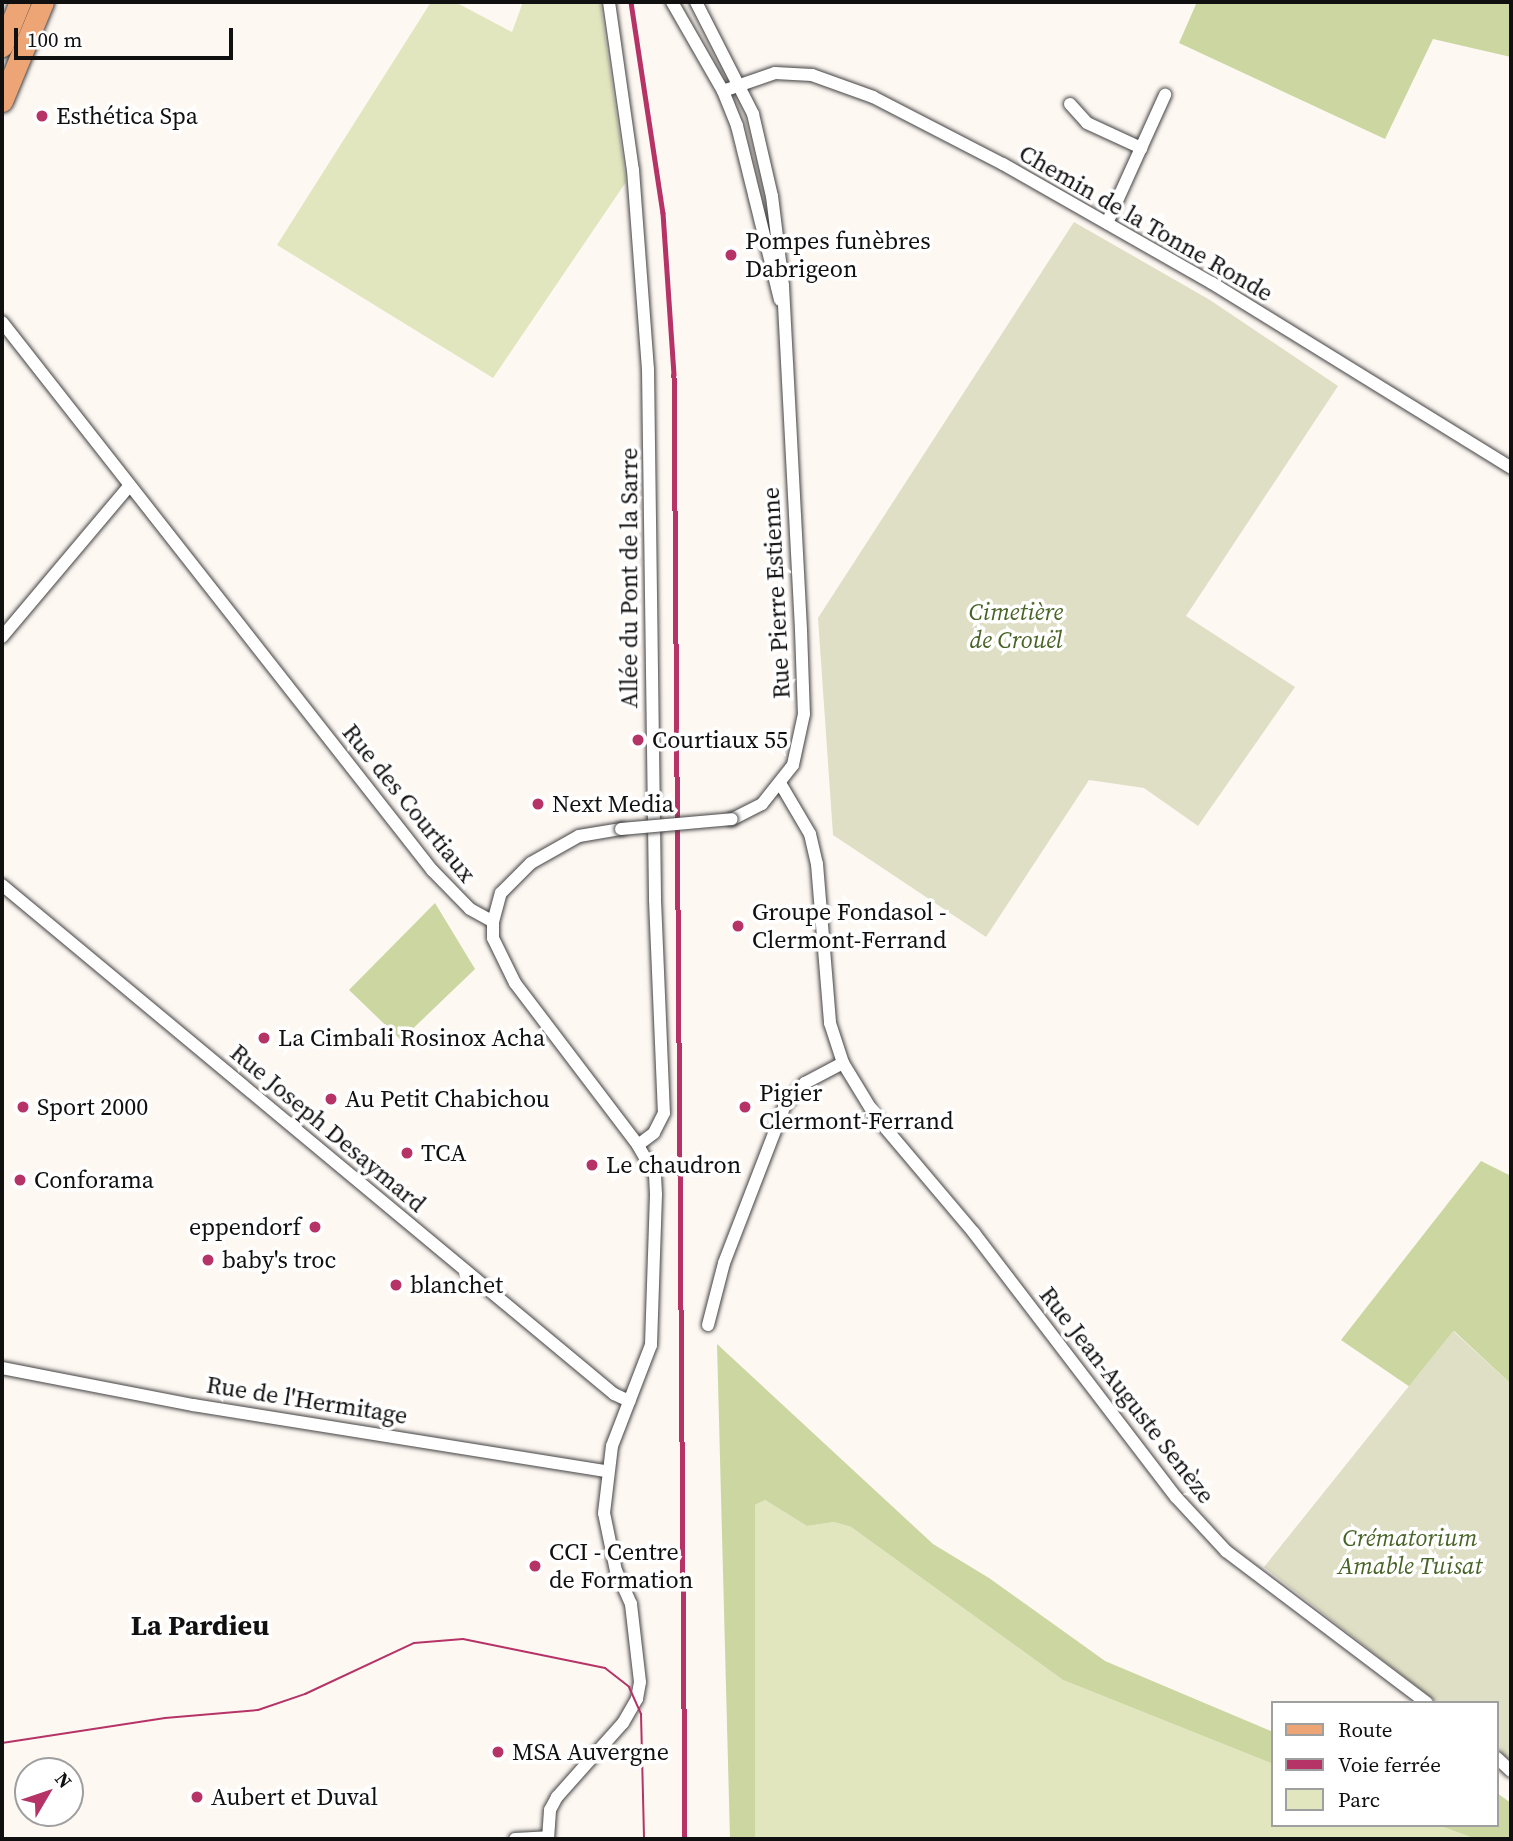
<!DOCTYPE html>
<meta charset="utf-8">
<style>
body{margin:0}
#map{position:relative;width:1513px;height:1841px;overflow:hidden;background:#fef8f3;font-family:"Source Serif 4",serif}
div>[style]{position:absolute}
.green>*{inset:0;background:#e1e6bf}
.forest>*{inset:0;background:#cbd6a0}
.cemetery>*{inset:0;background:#dfdfc5}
.roads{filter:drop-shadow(0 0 2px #434343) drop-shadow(0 0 2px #434343)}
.minor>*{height:12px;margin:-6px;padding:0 6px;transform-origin:6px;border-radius:6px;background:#fff}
.primary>*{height:21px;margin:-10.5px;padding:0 10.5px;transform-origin:10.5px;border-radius:10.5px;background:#eda575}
.tram>*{height:2px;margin:-1px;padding:0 1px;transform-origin:1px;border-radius:1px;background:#b53366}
.rail>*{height:4.5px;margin:-2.25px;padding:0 2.25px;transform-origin:2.25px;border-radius:2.25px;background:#b53366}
.bridges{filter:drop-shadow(0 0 2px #434343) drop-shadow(0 0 2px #434343)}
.minor-bridge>*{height:12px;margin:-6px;padding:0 6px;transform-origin:6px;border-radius:6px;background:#fff}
.dots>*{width:19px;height:19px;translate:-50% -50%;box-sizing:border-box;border:4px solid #fff;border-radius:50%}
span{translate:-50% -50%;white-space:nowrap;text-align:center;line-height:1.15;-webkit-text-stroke:7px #fff;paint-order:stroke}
.poi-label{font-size:24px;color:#101010}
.left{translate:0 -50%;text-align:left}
.right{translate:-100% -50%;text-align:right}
.street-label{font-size:24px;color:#101010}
.park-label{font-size:24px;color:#476325;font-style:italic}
.quarter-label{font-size:28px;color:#101010;font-weight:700}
.frame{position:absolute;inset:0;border:4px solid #101010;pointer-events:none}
.legend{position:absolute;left:1271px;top:1701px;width:228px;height:126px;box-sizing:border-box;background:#fff;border:2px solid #9f9f9f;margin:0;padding:9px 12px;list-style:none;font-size:21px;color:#101010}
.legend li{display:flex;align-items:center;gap:14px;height:35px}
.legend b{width:35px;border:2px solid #9f9f9f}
.north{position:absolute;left:14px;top:1757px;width:70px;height:70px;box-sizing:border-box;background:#fff;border:2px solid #9f9f9f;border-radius:50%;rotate:51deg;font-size:19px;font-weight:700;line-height:28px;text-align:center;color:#101010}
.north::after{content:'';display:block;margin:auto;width:24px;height:32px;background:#b53366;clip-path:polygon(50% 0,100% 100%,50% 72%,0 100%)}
.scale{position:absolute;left:14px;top:28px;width:219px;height:32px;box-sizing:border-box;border:4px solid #101010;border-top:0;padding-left:9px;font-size:21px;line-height:24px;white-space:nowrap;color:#101010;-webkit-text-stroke:5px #fff;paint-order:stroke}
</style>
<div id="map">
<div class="green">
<div style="clip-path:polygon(431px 2px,455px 2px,512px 32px,523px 2px,600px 2px,626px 182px,493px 378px,277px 245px)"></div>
<div style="clip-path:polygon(765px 1500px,807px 1526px,834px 1522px,851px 1527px,1063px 1680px,1273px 1764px,1273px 1825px,1438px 1825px,1476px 1839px,755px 1839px,755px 1505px)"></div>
</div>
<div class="forest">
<div style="clip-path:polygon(1197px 2px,1511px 2px,1511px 57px,1433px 39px,1385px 139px,1179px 43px)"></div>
<div style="clip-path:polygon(435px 903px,475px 969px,401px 1040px,349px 990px)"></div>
<div style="clip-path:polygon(1481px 1161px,1511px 1176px,1511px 1384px,1454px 1331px,1410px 1387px,1341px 1340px)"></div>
<div style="clip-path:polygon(717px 1344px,933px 1544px,989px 1578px,1105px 1661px,1273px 1732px,1273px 1764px,1063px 1680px,851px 1527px,834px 1522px,807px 1526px,765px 1500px,755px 1505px,755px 1839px,730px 1839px)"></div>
<div style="clip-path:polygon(1497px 1793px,1511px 1803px,1511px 1839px,1476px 1839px,1438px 1825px,1497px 1825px)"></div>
</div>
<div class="cemetery">
<div style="clip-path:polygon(1074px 222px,1210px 300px,1338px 386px,1186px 616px,1295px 687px,1198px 826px,1144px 788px,1089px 780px,986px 937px,833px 835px,818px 618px)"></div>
<div style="clip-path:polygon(1453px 1331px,1511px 1384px,1511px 1761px,1497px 1750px,1497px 1703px,1438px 1703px,1264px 1567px)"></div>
</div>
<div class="roads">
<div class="minor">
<div style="left:609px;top:2px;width:170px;rotate:81.9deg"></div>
<div style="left:633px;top:170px;width:200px;rotate:85.7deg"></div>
<div style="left:648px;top:369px;width:531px;rotate:89.24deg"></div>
<div style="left:655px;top:900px;width:213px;rotate:87.6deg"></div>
<div style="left:664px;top:1113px;width:22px;rotate:117deg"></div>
<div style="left:654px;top:1133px;width:20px;rotate:143deg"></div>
<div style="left:672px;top:2px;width:103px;rotate:60.2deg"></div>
<div style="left:723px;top:91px;width:38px;rotate:68deg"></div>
<div style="left:737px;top:126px;width:179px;rotate:76.1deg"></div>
<div style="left:696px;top:2px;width:126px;rotate:63deg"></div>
<div style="left:753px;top:114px;width:84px;rotate:77deg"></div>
<div style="left:772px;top:196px;width:91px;rotate:83deg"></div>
<div style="left:783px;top:286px;width:344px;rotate:87deg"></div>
<div style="left:801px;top:630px;width:84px;rotate:88deg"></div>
<div style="left:804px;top:714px;width:52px;rotate:102.2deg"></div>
<div style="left:793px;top:765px;width:50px;rotate:128.5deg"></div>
<div style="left:762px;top:804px;width:34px;rotate:153deg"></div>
<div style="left:723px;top:91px;width:55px;rotate:-19.1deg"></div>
<div style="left:775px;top:73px;width:37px;rotate:3deg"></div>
<div style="left:812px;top:75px;width:65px;rotate:19.8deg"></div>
<div style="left:873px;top:97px;width:146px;rotate:27.3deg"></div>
<div style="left:1003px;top:164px;width:241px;rotate:29.7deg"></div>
<div style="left:1212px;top:283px;width:352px;rotate:31.7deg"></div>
<div style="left:1070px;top:104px;width:25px;rotate:48deg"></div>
<div style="left:1087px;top:123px;width:60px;rotate:24.8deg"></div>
<div style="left:1107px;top:223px;width:141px;rotate:-65.6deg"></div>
<div style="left:2px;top:322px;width:697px;rotate:51.88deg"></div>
<div style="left:432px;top:870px;width:54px;rotate:45.7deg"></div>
<div style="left:470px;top:909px;width:26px;rotate:29deg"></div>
<div style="left:2px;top:637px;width:197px;rotate:-49.9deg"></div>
<div style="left:780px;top:783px;width:59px;rotate:59.5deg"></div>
<div style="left:810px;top:834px;width:31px;rotate:77deg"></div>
<div style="left:817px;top:864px;width:160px;rotate:85.3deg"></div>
<div style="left:830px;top:1023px;width:42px;rotate:72deg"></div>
<div style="left:843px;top:1063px;width:63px;rotate:58.6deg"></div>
<div style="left:876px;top:1117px;width:152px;rotate:49.8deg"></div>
<div style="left:974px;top:1233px;width:332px;rotate:52.6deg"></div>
<div style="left:1176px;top:1497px;width:74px;rotate:47.2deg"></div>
<div style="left:1226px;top:1551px;width:252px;rotate:37.1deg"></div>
<div style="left:2px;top:885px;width:796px;rotate:39.75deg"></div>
<div style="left:614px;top:1394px;width:17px;rotate:25deg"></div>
<div style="left:708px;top:1325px;width:64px;rotate:-75.5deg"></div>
<div style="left:724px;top:1263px;width:169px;rotate:-68.9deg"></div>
<div style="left:785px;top:1105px;width:30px;rotate:-48deg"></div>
<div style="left:805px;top:1083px;width:43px;rotate:-27.8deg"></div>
<div style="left:2px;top:1368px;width:195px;rotate:11deg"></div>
<div style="left:193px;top:1405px;width:418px;rotate:9.1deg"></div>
<div style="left:1497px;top:1758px;width:19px;rotate:43deg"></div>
<div style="left:515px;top:1839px;width:33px;rotate:-3deg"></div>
<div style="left:548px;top:1839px;width:29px;rotate:-86deg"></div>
<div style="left:550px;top:1810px;width:15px;rotate:-62deg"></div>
<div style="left:557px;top:1797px;width:99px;rotate:-48.3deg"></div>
<div style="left:623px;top:1723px;width:28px;rotate:-60deg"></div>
<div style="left:637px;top:1699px;width:17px;rotate:-80deg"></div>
<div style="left:640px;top:1682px;width:79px;rotate:-96.6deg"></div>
<div style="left:631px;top:1604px;width:36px;rotate:-114deg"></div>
<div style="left:616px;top:1571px;width:59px;rotate:-101.7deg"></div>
<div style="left:604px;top:1513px;width:67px;rotate:-83.2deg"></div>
<div style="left:612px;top:1446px;width:108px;rotate:-68.9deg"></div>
<div style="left:651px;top:1345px;width:151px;rotate:-88.1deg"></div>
<div style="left:656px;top:1194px;width:19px;rotate:-93deg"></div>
<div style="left:655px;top:1175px;width:34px;rotate:-120deg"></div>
<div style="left:638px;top:1145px;width:203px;rotate:-127.2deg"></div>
<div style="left:515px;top:983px;width:50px;rotate:-116.1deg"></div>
<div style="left:493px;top:938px;width:16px;rotate:-90deg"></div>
<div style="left:493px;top:922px;width:30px;rotate:-75deg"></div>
<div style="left:501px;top:893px;width:42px;rotate:-45deg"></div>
<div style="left:531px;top:863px;width:55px;rotate:-29.4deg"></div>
<div style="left:579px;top:836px;width:43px;rotate:-9.5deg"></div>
</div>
<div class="primary">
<div style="left:2px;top:46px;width:48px;rotate:-67.8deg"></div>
<div style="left:2px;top:101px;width:107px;rotate:-67.5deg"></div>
</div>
</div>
<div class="tram">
<div style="left:2px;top:1743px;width:165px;rotate:-8.7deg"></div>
<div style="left:165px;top:1718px;width:93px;rotate:-4.9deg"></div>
<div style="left:258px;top:1710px;width:50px;rotate:-18.8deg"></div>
<div style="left:305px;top:1694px;width:120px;rotate:-25.1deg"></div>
<div style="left:414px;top:1643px;width:49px;rotate:-4.7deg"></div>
<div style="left:463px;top:1639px;width:145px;rotate:11.5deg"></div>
<div style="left:605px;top:1668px;width:31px;rotate:38deg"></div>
<div style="left:629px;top:1687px;width:30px;rotate:66deg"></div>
<div style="left:641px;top:1714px;width:125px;rotate:88.6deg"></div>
</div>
<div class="rail">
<div style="left:631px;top:2px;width:213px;rotate:81.4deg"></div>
<div style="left:663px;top:213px;width:162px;rotate:86.1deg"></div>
<div style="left:674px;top:375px;width:1464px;rotate:89.57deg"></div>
</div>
<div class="bridges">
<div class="minor-bridge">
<div style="left:621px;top:829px;width:111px;rotate:-5.1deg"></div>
</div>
</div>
<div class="dots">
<div style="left:42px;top:116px;background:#b53366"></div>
<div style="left:731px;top:255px;background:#b53366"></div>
<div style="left:638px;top:740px;background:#b53366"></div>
<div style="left:538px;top:804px;background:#b53366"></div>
<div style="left:738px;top:926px;background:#b53366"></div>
<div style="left:264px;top:1038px;background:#b53366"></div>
<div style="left:331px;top:1099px;background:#b53366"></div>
<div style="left:23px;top:1107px;background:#b53366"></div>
<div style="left:745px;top:1107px;background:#b53366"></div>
<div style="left:407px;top:1153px;background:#b53366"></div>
<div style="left:592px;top:1165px;background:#b53366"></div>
<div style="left:20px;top:1180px;background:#b53366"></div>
<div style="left:315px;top:1227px;background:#b53366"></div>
<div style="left:208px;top:1260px;background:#b53366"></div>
<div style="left:396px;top:1285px;background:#b53366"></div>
<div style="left:535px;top:1566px;background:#b53366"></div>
<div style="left:498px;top:1752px;background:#b53366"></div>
<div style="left:197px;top:1797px;background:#b53366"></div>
</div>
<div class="poi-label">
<span class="left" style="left:56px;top:116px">Esthética Spa</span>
<span class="left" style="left:745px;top:255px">Pompes funèbres<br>Dabrigeon</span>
<span class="left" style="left:652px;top:740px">Courtiaux 55</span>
<span class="left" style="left:552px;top:804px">Next Media</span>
<span class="left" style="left:752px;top:926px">Groupe Fondasol -<br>Clermont-Ferrand</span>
<span class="left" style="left:278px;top:1038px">La Cimbali Rosinox Acha</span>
<span class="left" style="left:759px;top:1107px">Pigier<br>Clermont-Ferrand</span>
<span class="left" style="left:345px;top:1099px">Au Petit Chabichou</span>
<span class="left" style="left:37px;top:1107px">Sport 2000</span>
<span class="left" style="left:421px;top:1153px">TCA</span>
<span class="left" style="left:606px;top:1165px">Le chaudron</span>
<span class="left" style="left:34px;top:1180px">Conforama</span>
<span class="right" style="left:301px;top:1227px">eppendorf</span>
<span class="left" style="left:222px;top:1260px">baby's troc</span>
<span class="left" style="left:410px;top:1285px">blanchet</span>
<span class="left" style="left:549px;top:1566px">CCI - Centre<br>de Formation</span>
<span class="left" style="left:512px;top:1752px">MSA Auvergne</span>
<span class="left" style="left:211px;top:1797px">Aubert et Duval</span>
</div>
<div class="street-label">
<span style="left:1146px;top:223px;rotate:30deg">Chemin de la Tonne Ronde</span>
<span style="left:629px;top:578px;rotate:-90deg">Allée du Pont de la Sarre</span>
<span style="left:776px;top:593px;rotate:-93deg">Rue Pierre Estienne</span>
<span style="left:409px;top:803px;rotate:51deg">Rue des Courtiaux</span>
<span style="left:328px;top:1128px;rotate:40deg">Rue Joseph Desaymard</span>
<span style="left:1127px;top:1395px;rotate:52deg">Rue Jean-Auguste Senèze</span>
<span style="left:307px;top:1400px;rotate:9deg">Rue de l'Hermitage</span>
</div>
<div class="park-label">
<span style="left:1016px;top:626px">Cimetière<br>de Crouël</span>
<span style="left:1410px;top:1552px">Crématorium<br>Amable Tuisat</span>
</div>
<div class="quarter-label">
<span style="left:200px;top:1625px">La Pardieu</span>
</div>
<div class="frame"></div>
<ul class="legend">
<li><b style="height:9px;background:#eda575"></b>Route</li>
<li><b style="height:9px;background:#b53366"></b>Voie ferrée</li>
<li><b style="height:19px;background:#e1e6bf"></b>Parc</li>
</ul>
<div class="north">N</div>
<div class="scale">100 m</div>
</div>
